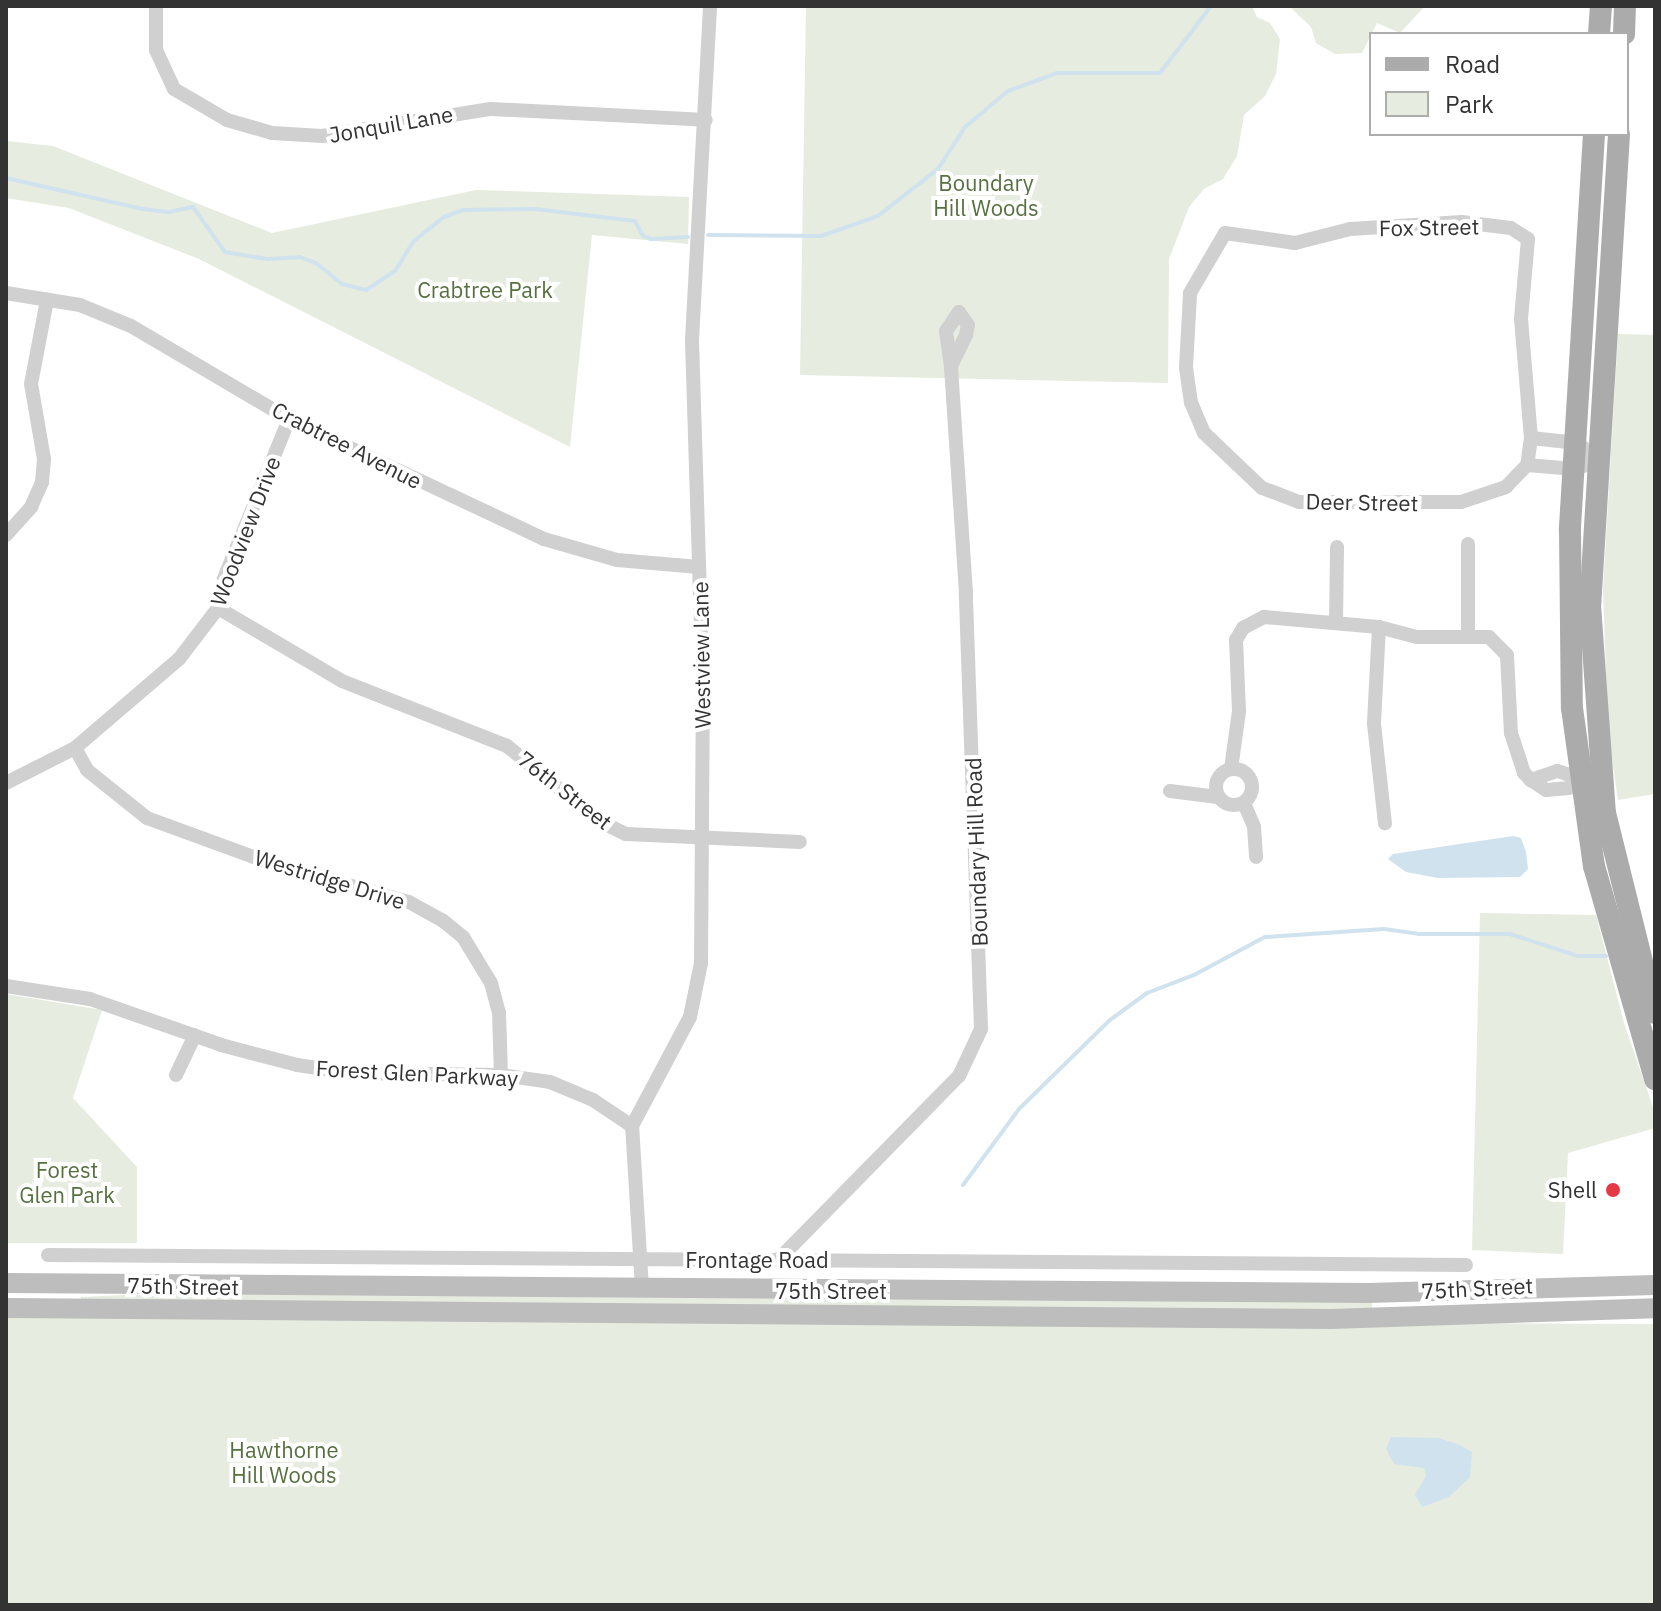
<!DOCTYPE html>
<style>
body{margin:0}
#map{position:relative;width:1661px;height:1611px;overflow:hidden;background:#fff;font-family:"IBM Plex Sans",sans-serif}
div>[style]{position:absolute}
.green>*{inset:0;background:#e6ecdf}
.water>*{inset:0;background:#cfe2ee}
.stream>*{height:4px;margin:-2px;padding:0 2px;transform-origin:2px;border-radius:2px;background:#cfe2ee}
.street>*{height:14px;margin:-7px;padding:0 7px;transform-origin:7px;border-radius:7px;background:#d0d0d0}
.street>.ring{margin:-7px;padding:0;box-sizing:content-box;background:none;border:14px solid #d0d0d0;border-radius:50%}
.secondary>*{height:20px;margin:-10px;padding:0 10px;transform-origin:10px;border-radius:10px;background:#bdbdbd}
.primary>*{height:22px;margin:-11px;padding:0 11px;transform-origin:11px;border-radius:11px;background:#ababab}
.dots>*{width:22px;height:22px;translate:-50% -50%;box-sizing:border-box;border:4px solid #fff;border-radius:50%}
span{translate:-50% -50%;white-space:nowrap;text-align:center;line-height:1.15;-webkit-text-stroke:8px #fff;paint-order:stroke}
.street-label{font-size:22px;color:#333}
.park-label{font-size:22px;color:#56703f}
.poi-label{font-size:22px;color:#333}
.right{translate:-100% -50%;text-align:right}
.frame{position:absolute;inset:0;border:8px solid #333;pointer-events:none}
.legend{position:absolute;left:1369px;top:32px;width:260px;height:104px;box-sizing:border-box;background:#fff;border:2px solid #adadad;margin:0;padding:10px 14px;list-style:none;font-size:24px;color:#333}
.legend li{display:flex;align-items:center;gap:16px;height:40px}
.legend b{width:40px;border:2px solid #adadad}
</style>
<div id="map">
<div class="green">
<div style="clip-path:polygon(806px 6px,1252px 6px,1257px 17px,1270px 23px,1280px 39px,1276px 74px,1265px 96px,1244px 115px,1237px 156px,1223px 179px,1204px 189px,1189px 207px,1169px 259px,1168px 383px,800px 375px)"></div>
<div style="clip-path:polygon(1289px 6px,1425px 6px,1400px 33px,1377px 23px,1362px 53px,1335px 54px,1316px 43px,1311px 27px)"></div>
<div style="clip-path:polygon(6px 141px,53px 146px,272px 233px,476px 190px,689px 197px,688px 244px,592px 235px,570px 447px,199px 259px,69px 208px,6px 198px)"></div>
<div style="clip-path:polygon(1618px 334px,1655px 335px,1655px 794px,1618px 800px,1608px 732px,1603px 589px)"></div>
<div style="clip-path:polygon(1480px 913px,1596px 915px,1624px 1023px,1655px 1113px,1655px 1128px,1568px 1153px,1563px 1254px,1472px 1250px)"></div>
<div style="clip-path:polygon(6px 994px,102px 1010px,73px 1098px,137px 1167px,137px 1243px,6px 1243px)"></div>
<div style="clip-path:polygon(192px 1292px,1372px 1300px,1372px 1310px,81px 1301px,81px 1297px)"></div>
<div style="clip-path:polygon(6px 1317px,1655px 1324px,1655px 1605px,6px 1605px)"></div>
</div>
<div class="water">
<div style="clip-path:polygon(1513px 836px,1521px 838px,1526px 852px,1528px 869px,1520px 877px,1438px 878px,1406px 872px,1388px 859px,1393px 854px)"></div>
<div style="clip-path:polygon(1391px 1437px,1438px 1438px,1460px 1445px,1472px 1452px,1470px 1477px,1449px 1497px,1422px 1507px,1415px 1495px,1426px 1476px,1424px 1468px,1394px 1464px,1386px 1449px)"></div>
</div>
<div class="stream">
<div style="left:6px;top:178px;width:140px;rotate:12.8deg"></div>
<div style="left:143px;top:209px;width:26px;rotate:7deg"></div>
<div style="left:169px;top:212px;width:25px;rotate:-12deg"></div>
<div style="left:193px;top:207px;width:55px;rotate:54.6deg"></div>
<div style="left:225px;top:252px;width:43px;rotate:9.5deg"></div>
<div style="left:267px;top:259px;width:33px;rotate:-3deg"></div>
<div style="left:300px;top:257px;width:17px;rotate:21deg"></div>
<div style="left:316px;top:263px;width:33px;rotate:39deg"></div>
<div style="left:342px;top:284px;width:25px;rotate:14deg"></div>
<div style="left:366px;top:290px;width:35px;rotate:-33deg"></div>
<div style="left:395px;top:271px;width:36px;rotate:-58deg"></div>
<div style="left:414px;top:241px;width:38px;rotate:-39deg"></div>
<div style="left:444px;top:217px;width:20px;rotate:-20deg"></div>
<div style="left:463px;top:210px;width:72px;rotate:-0.8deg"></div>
<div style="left:535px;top:209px;width:101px;rotate:6.8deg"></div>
<div style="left:635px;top:221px;width:17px;rotate:62deg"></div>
<div style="left:643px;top:236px;width:9px;rotate:21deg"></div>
<div style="left:651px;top:239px;width:37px;rotate:-3deg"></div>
<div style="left:708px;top:235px;width:113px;rotate:0.5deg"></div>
<div style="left:821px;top:236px;width:60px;rotate:-19.3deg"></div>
<div style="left:878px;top:216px;width:76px;rotate:-38.1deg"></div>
<div style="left:938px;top:169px;width:50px;rotate:-57.3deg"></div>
<div style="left:965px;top:127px;width:56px;rotate:-39.9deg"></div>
<div style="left:1008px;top:91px;width:52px;rotate:-20.2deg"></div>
<div style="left:1057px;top:73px;width:103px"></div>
<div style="left:1160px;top:73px;width:84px;rotate:-52.7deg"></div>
<div style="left:963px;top:1185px;width:94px;rotate:-53.6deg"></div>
<div style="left:1019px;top:1109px;width:127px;rotate:-44.4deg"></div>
<div style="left:1110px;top:1020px;width:46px;rotate:-36.1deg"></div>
<div style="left:1147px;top:993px;width:50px;rotate:-21deg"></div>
<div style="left:1194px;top:975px;width:81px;rotate:-28.2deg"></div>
<div style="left:1265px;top:937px;width:119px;rotate:-3.8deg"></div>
<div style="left:1384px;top:929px;width:35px;rotate:8deg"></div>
<div style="left:1419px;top:934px;width:91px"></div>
<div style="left:1510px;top:934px;width:71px;rotate:17.9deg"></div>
<div style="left:1578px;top:956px;width:28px"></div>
</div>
<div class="street">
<div style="left:156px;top:6px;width:44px;rotate:90deg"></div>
<div style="left:156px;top:50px;width:43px;rotate:65.2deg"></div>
<div style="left:174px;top:89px;width:61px;rotate:30.3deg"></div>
<div style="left:227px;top:120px;width:47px;rotate:16.1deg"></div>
<div style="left:272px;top:133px;width:50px;rotate:3.4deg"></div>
<div style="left:322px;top:136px;width:171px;rotate:-9.1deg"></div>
<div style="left:491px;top:109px;width:215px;rotate:2.9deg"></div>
<div style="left:1462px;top:222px;width:49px;rotate:7deg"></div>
<div style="left:1511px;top:228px;width:20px;rotate:33deg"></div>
<div style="left:1528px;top:239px;width:80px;rotate:95deg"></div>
<div style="left:1521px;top:319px;width:119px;rotate:85.2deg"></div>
<div style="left:1531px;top:438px;width:27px;rotate:98deg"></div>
<div style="left:1527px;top:465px;width:30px;rotate:134deg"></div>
<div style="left:1506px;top:487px;width:47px;rotate:161.6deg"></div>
<div style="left:1461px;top:502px;width:162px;rotate:180deg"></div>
<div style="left:1299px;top:502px;width:40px;rotate:-159deg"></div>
<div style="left:1262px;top:488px;width:80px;rotate:-136.5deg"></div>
<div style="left:1204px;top:433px;width:33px;rotate:-113deg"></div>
<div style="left:1191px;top:403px;width:35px;rotate:-98deg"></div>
<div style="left:1186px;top:368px;width:75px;rotate:-86.9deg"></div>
<div style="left:1190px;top:293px;width:69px;rotate:-59.7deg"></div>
<div style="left:1225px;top:233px;width:71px;rotate:8.1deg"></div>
<div style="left:1295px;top:243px;width:57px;rotate:-14.3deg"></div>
<div style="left:1350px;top:229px;width:112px;rotate:-3.6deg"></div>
<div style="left:6px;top:293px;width:75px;rotate:9.2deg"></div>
<div style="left:80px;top:305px;width:55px;rotate:22.4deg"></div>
<div style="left:131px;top:326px;width:183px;rotate:30.5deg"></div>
<div style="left:289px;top:419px;width:282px;rotate:25.2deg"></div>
<div style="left:544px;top:539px;width:76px;rotate:16deg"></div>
<div style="left:617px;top:560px;width:82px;rotate:4.9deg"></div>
<div style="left:1527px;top:465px;width:48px;rotate:4.8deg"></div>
<div style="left:1575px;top:469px;width:28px;rotate:-19deg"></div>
<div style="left:1601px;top:460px;width:29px;rotate:-145deg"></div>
<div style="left:1577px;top:443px;width:46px;rotate:-173.8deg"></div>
<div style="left:6px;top:535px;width:38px;rotate:-48deg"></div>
<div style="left:31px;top:507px;width:27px;rotate:-66deg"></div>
<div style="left:42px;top:482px;width:23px;rotate:-85deg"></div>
<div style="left:44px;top:459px;width:76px;rotate:-99.8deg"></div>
<div style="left:31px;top:384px;width:86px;rotate:-79.2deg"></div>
<div style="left:218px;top:608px;width:144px;rotate:30.5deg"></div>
<div style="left:342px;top:681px;width:177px;rotate:21.5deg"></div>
<div style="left:507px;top:746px;width:119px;rotate:39.2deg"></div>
<div style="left:599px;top:821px;width:30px;rotate:26deg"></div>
<div style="left:626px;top:834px;width:174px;rotate:2.6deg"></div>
<div style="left:1336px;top:622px;width:75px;rotate:-89.2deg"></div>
<div style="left:1379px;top:627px;width:97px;rotate:93deg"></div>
<div style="left:1374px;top:724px;width:100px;rotate:83.7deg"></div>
<div style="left:1468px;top:635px;width:91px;rotate:-90deg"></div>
<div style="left:75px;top:748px;width:25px;rotate:61deg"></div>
<div style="left:87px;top:770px;width:77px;rotate:38.7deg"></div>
<div style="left:147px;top:818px;width:131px;rotate:20.1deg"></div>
<div style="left:270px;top:863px;width:144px;rotate:15.7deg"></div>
<div style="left:409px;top:902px;width:38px;rotate:29deg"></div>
<div style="left:442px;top:920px;width:27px;rotate:39deg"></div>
<div style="left:463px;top:937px;width:54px;rotate:58.7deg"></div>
<div style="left:491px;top:983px;width:30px;rotate:75deg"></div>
<div style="left:499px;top:1012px;width:63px;rotate:88.2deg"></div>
<div class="ring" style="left:1216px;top:769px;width:22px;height:22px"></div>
<div style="left:1231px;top:769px;width:59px;rotate:-82.1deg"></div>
<div style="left:1239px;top:711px;width:71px;rotate:-92.4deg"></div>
<div style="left:1236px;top:640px;width:14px;rotate:-60deg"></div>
<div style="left:1243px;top:628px;width:24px;rotate:-28deg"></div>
<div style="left:1264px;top:617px;width:115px;rotate:5deg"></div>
<div style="left:1379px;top:627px;width:39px;rotate:15deg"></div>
<div style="left:1417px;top:637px;width:72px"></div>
<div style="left:1489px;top:637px;width:25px;rotate:45deg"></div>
<div style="left:1507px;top:655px;width:78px;rotate:87.1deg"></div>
<div style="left:1511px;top:733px;width:42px;rotate:72deg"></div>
<div style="left:1524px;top:773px;width:10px;rotate:45deg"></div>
<div style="left:1531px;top:780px;width:18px;rotate:34deg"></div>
<div style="left:1546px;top:790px;width:23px;rotate:-5deg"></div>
<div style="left:1569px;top:788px;width:14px;rotate:-45deg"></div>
<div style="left:1579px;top:778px;width:23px;rotate:-162deg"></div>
<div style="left:1557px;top:771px;width:28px;rotate:161deg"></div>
<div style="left:6px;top:783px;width:77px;rotate:-26.9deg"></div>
<div style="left:75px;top:748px;width:137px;rotate:-40.6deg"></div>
<div style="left:179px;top:659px;width:64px;rotate:-52.6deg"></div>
<div style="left:218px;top:608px;width:22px;rotate:-82deg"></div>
<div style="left:221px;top:586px;width:180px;rotate:-67.8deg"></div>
<div style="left:1170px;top:791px;width:48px;rotate:7.1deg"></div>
<div style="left:1244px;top:803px;width:26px;rotate:67deg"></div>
<div style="left:1254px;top:827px;width:30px;rotate:86deg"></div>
<div style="left:6px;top:986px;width:85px;rotate:8.8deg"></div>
<div style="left:90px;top:999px;width:139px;rotate:19.3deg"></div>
<div style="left:221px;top:1045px;width:79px;rotate:14.7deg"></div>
<div style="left:297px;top:1065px;width:56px;rotate:8.3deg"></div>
<div style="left:352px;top:1073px;width:149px;rotate:0.8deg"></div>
<div style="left:501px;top:1075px;width:49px;rotate:8.1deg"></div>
<div style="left:550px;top:1082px;width:47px;rotate:22.7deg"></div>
<div style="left:593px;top:1100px;width:47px;rotate:33.7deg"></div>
<div style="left:176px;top:1075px;width:44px;rotate:-64.6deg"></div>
<div style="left:48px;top:1255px;width:1418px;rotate:0.4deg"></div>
<div style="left:779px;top:1259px;width:257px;rotate:-45.5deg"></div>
<div style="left:959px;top:1076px;width:52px;rotate:-64.9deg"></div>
<div style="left:981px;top:1029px;width:436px;rotate:-92deg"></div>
<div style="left:966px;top:593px;width:227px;rotate:-93.8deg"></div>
<div style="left:951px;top:366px;width:34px;rotate:-64deg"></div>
<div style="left:966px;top:335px;width:10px;rotate:-79deg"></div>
<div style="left:968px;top:325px;width:16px;rotate:-125deg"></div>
<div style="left:959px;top:312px;width:23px;rotate:124deg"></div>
<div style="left:946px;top:331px;width:35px;rotate:82deg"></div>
<div style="left:642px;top:1288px;width:162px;rotate:-93.5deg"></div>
<div style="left:632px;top:1126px;width:123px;rotate:-62deg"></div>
<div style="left:690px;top:1017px;width:55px;rotate:-78.5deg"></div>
<div style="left:701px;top:963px;width:272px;rotate:-89.6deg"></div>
<div style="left:703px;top:691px;width:351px;rotate:-91.8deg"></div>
<div style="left:692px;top:340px;width:334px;rotate:-86.9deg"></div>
</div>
<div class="secondary">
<div style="left:6px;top:1283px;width:1362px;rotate:0.42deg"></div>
<div style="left:1368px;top:1293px;width:287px;rotate:-1.6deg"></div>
<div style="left:6px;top:1308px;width:1325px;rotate:0.48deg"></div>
<div style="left:1331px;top:1319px;width:324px;rotate:-1.9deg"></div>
</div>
<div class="primary">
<div style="left:1599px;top:34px;width:28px;rotate:-86deg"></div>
<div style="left:1624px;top:34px;width:28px;rotate:-88deg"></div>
<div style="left:1594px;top:134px;width:397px;rotate:93.5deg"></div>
<div style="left:1570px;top:530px;width:178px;rotate:89.4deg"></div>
<div style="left:1572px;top:708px;width:160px;rotate:82.1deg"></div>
<div style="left:1594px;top:866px;width:222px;rotate:74deg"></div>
<div style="left:1619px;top:134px;width:472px;rotate:93.5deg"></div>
<div style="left:1590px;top:605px;width:209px;rotate:85.9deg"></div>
<div style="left:1605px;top:813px;width:206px;rotate:76deg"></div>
</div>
<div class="dots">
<div style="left:1613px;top:1190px;background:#e63946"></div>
</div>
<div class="street-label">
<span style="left:391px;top:124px;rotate:-10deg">Jonquil Lane</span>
<span style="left:1429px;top:227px;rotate:-1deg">Fox Street</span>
<span style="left:347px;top:445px;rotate:27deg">Crabtree Avenue</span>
<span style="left:1362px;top:502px;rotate:1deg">Deer Street</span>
<span style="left:245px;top:531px;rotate:-69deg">Woodview Drive</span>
<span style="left:701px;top:655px;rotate:-91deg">Westview Lane</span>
<span style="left:565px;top:790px;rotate:38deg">76th Street</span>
<span style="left:976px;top:852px;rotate:-92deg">Boundary Hill Road</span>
<span style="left:330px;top:879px;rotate:17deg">Westridge Drive</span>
<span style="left:417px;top:1073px;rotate:3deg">Forest Glen Parkway</span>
<span style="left:757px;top:1260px">Frontage Road</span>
<span style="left:183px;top:1286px;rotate:1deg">75th Street</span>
<span style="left:1477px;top:1288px;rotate:-3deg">75th Street</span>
<span style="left:831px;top:1291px">75th Street</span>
</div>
<div class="park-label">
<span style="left:986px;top:195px">Boundary<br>Hill Woods</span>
<span style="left:485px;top:290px">Crabtree Park</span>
<span style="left:67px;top:1182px">Forest<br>Glen Park</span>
<span style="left:284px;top:1462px">Hawthorne<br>Hill Woods</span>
</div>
<div class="poi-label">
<span class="right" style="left:1597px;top:1190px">Shell</span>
</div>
<div class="frame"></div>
<ul class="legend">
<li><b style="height:10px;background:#ababab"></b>Road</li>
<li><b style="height:22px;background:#e6ecdf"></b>Park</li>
</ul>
</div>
